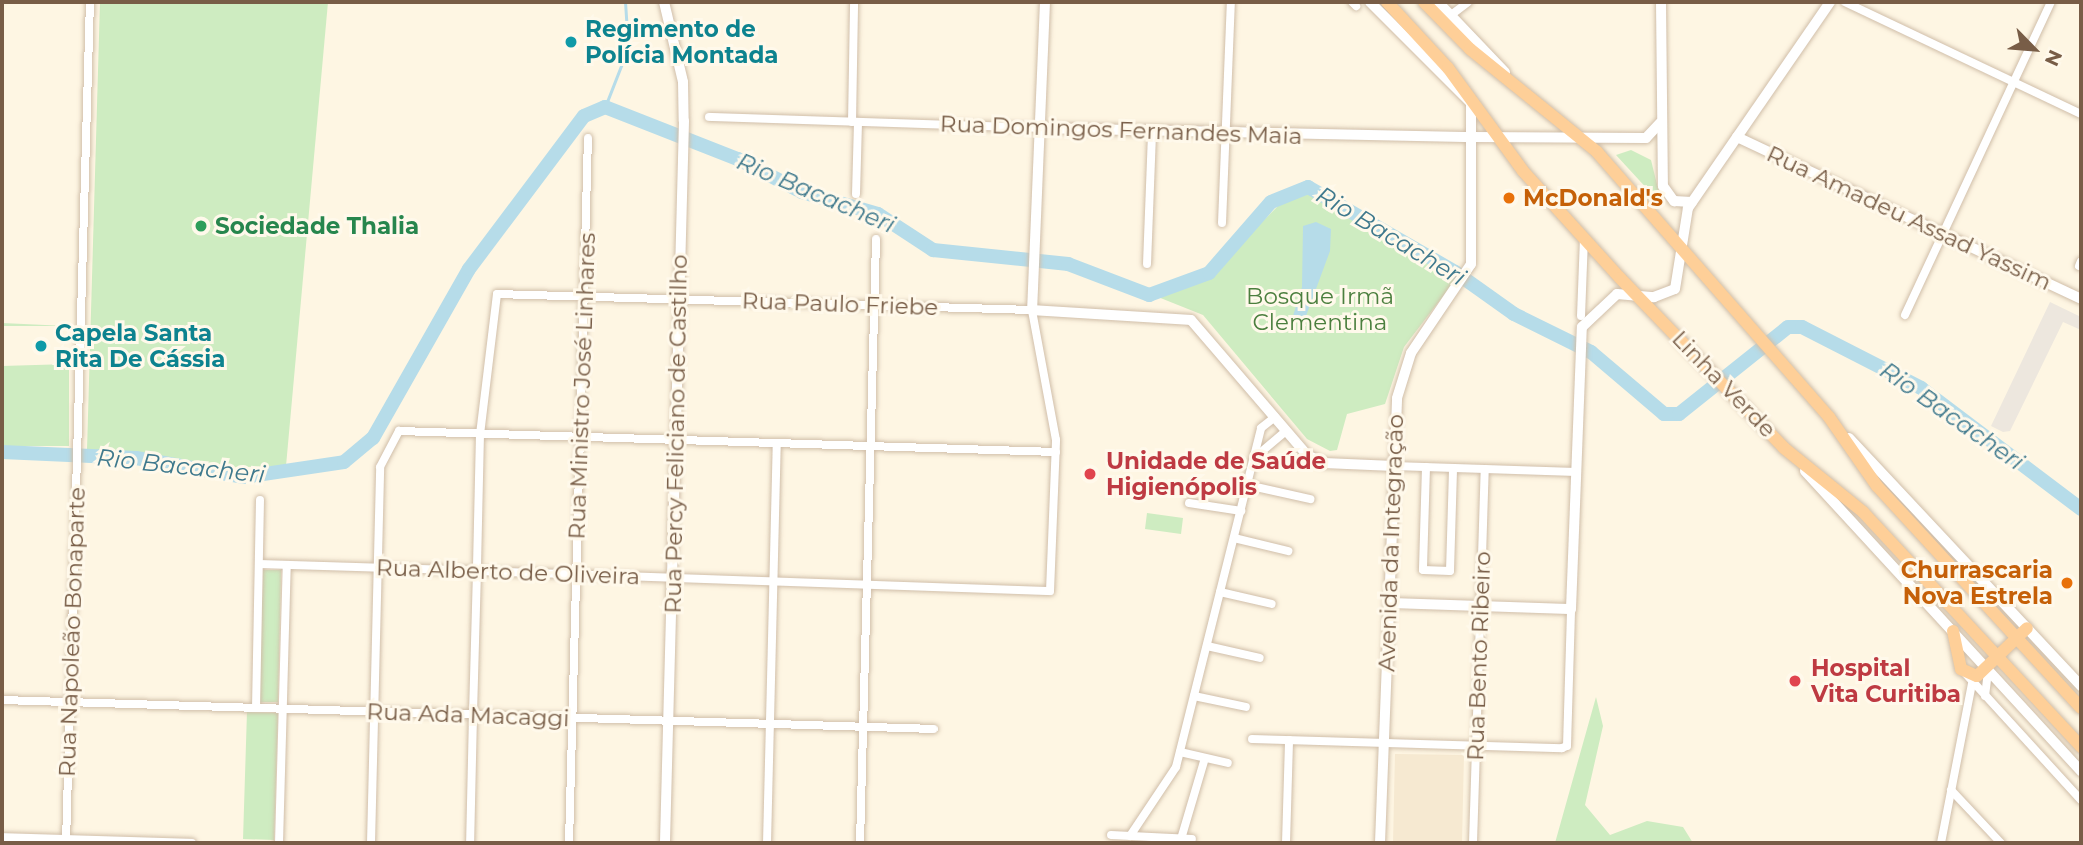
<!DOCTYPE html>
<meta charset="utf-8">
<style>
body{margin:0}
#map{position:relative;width:2083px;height:845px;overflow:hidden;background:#fef6e3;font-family:Montserrat,sans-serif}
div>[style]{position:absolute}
.residential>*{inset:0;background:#f6e9d1}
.industrial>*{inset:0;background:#ede7de}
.green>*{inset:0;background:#ceecc1}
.water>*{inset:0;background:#b6dce9}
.stream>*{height:2.5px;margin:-1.25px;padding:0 1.25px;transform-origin:1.25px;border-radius:1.25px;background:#b6dce9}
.river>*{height:14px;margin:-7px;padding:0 7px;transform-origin:7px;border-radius:7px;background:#b6dce9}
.roads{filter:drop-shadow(0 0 2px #d0bea9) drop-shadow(0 0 2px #d0bea9)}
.minor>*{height:8px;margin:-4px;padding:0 4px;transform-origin:4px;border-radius:4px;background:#fff}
.tertiary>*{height:10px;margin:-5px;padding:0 5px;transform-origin:5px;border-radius:5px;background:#fff}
.secondary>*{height:10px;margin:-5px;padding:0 5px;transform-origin:5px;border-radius:5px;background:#fff}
.trunk>*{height:12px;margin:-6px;padding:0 6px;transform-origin:6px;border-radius:6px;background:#fecf98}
.dots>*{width:19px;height:19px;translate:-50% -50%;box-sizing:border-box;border:4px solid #fff9eb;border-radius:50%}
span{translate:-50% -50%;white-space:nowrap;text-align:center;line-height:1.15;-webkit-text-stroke:6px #fff9eb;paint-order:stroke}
.culture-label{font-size:23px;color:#0d838f;font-weight:700}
.left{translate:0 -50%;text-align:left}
.street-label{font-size:23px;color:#785d47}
.food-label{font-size:23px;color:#c56008;font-weight:700}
.right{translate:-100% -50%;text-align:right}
.leisure-label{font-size:23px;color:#27864d;font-weight:700}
.park-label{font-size:23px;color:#4b7f3e}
.health-label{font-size:23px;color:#be3a42;font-weight:700}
.water-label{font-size:24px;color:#3f798d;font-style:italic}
.frame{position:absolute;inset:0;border:4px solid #785d47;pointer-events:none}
.north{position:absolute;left:1999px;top:14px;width:70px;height:70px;-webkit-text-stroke:5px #fff9eb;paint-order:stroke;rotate:115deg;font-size:19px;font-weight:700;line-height:28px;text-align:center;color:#785d47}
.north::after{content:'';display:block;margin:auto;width:24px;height:32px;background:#785d47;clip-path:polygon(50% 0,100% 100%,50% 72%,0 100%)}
</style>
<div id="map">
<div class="residential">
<div style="clip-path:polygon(1395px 754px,1464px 755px,1462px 843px,1393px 843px)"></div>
</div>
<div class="industrial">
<div style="clip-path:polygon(2050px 302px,2081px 317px,2081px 330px,2063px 322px,2010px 431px,2003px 432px,1991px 426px)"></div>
</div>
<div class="green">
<div style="clip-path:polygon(100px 2px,328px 2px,286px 466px,203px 468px,87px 450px)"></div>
<div style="clip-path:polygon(1631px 150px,1651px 160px,1662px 205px,1616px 155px)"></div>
<div style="clip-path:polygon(1311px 194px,1456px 279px,1404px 347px,1385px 404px,1347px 414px,1337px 450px,1330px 451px,1307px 439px,1203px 315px,1153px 295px,1210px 274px,1288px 196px)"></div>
<div style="clip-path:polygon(2px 323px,67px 326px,2px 326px,2px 366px,69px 364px,69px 446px,2px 446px)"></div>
<div style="clip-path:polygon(1147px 513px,1183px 518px,1181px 534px,1145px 529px)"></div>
<div style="clip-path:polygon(263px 570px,281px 570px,278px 702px,259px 702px)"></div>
<div style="clip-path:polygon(1596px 697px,1603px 726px,1585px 805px,1610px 835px,1647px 821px,1683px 827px,1693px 843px,1555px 843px)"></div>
<div style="clip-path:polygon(247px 712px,278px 713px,274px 840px,243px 839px)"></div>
</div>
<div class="water">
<div style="clip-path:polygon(1316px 222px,1331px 229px,1330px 251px,1306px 316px,1293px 316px,1302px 287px,1303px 226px)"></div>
</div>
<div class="stream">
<div style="left:605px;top:107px;width:63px;rotate:-68.7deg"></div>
<div style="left:628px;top:48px;width:46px;rotate:-93.7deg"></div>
</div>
<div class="river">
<div style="left:2px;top:452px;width:134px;rotate:2.6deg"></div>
<div style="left:136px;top:458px;width:110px;rotate:10deg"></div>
<div style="left:244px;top:477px;width:101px;rotate:-8.5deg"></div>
<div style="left:344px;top:462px;width:38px;rotate:-40deg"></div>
<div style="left:373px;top:438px;width:194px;rotate:-60.4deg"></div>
<div style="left:469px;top:269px;width:191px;rotate:-53.1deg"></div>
<div style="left:584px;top:116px;width:23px;rotate:-23deg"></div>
<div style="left:605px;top:107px;width:143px;rotate:21.4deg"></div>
<div style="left:738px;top:159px;width:72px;rotate:27.3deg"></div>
<div style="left:802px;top:192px;width:79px;rotate:16.1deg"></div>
<div style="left:878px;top:214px;width:66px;rotate:33.2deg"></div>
<div style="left:933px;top:250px;width:136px;rotate:5.9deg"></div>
<div style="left:1068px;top:264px;width:87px;rotate:20.9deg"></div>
<div style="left:1149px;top:295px;width:64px;rotate:-20.1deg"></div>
<div style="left:1209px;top:273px;width:94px;rotate:-48.9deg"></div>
<div style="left:1271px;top:202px;width:40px;rotate:-22deg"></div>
<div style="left:1308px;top:187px;width:170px;rotate:30deg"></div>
<div style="left:1455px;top:272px;width:72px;rotate:35.4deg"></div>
<div style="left:1514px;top:314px;width:86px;rotate:26.3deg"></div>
<div style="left:1591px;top:352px;width:96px;rotate:40.3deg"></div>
<div style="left:1664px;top:414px;width:15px"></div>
<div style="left:1679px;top:414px;width:139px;rotate:-38.6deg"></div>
<div style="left:1788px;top:327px;width:14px"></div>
<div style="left:1802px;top:327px;width:134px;rotate:27.1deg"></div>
<div style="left:1921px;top:388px;width:201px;rotate:37.1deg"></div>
</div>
<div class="roads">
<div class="minor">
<div style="left:1352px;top:2px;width:6px;rotate:45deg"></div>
<div style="left:1845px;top:2px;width:261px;rotate:25.4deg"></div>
<div style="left:1451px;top:15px;width:21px;rotate:-37deg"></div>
<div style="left:709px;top:117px;width:331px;rotate:1.9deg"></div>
<div style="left:852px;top:122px;width:120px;rotate:-89deg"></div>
<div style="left:856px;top:194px;width:72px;rotate:-88.4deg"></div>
<div style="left:1222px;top:223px;width:221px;rotate:-87.7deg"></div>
<div style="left:1147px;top:264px;width:132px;rotate:-87.8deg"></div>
<div style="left:2079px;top:266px;width:5px;rotate:-68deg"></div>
<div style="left:1905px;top:315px;width:345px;rotate:-65deg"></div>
<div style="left:1581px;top:316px;width:77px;rotate:-87.8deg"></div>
<div style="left:1254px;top:458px;width:42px;rotate:-40.2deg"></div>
<div style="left:1394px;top:466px;width:182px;rotate:1.9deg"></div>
<div style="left:1426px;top:467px;width:103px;rotate:91.7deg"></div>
<div style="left:1423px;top:570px;width:27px;rotate:2deg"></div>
<div style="left:1450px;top:571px;width:103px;rotate:-88.3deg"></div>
<div style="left:1247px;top:485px;width:65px;rotate:12.5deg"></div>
<div style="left:1189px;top:503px;width:53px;rotate:8.7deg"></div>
<div style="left:1234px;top:538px;width:56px;rotate:13.5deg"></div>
<div style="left:259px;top:564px;width:218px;rotate:1.8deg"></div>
<div style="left:477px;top:571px;width:196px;rotate:2deg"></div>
<div style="left:673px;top:578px;width:377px;rotate:2deg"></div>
<div style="left:1050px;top:591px;width:151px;rotate:-87.7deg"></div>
<div style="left:1056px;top:440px;width:132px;rotate:-100.5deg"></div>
<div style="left:1032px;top:310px;width:535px;rotate:-178.29deg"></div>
<div style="left:497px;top:294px;width:141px;rotate:96.9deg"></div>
<div style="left:480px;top:434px;width:137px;rotate:91.3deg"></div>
<div style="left:477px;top:571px;width:144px;rotate:91.6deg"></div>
<div style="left:473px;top:715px;width:128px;rotate:91.3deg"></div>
<div style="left:1220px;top:592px;width:53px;rotate:13deg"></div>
<div style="left:1207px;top:646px;width:54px;rotate:12.8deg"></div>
<div style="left:1965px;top:673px;width:172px;rotate:47.6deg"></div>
<div style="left:1194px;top:696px;width:53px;rotate:11.9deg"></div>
<div style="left:1985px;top:696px;width:26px;rotate:-83deg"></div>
<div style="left:2px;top:700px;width:932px;rotate:1.78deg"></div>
<div style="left:256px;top:708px;width:208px;rotate:-88.9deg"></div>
<div style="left:1252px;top:739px;width:310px;rotate:1.7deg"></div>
<div style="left:1562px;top:748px;width:5px;rotate:-22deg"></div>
<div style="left:1567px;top:746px;width:137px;rotate:-88.3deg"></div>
<div style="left:1180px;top:752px;width:49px;rotate:12.9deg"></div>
<div style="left:1951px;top:790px;width:73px;rotate:46.7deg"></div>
<div style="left:1111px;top:835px;width:81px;rotate:2.8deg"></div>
<div style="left:1130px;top:836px;width:83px;rotate:-56.3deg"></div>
<div style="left:1176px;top:767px;width:349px;rotate:-75.9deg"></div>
<div style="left:1261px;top:428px;width:18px;rotate:-38deg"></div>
<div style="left:2px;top:837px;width:190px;rotate:1.8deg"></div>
<div style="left:1181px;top:839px;width:84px;rotate:-73.5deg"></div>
<div style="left:66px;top:843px;width:841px;rotate:-88.37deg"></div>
<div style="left:279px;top:843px;width:278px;rotate:-88.4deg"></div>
<div style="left:371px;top:843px;width:376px;rotate:-88.6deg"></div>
<div style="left:380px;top:467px;width:41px;rotate:-62.2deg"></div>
<div style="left:399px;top:431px;width:657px;rotate:1.83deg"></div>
<div style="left:569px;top:843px;width:705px;rotate:-88.46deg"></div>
<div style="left:767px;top:843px;width:400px;rotate:-88.6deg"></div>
<div style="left:860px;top:843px;width:604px;rotate:-88.48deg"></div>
<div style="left:1286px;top:843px;width:103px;rotate:-88.3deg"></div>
<div style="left:1473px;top:843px;width:374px;rotate:-88.2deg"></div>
<div style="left:1941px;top:843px;width:163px;rotate:-79deg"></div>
</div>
<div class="tertiary">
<div style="left:664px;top:2px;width:82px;rotate:76.6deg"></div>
<div style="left:683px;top:82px;width:39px;rotate:89deg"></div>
<div style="left:684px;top:121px;width:722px;rotate:91.51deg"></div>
<div style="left:1045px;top:2px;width:308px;rotate:92.4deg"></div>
<div style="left:1032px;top:310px;width:159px;rotate:3.6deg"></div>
<div style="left:1191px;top:320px;width:178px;rotate:49.3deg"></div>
<div style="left:1307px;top:455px;width:19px;rotate:25deg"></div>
<div style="left:1324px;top:463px;width:70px;rotate:2.5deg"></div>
<div style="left:1040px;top:128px;width:431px;rotate:1.2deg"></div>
<div style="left:1471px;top:137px;width:34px;rotate:-90deg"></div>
<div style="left:1737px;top:137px;width:380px;rotate:25.2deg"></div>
</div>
<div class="secondary">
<div style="left:1370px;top:2px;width:140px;rotate:45deg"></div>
<div style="left:1438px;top:2px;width:97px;rotate:46.3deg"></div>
<div style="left:1661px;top:2px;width:184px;rotate:89.4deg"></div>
<div style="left:1663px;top:186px;width:19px;rotate:54deg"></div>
<div style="left:1674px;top:201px;width:18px;rotate:3deg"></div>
<div style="left:1849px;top:438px;width:340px;rotate:46.9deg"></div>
<div style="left:1805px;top:471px;width:408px;rotate:47.4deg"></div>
<div style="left:1389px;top:603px;width:182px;rotate:1.9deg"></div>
<div style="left:1571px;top:609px;width:282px;rotate:-87.8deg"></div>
<div style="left:1582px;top:327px;width:48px;rotate:-43.3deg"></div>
<div style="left:1617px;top:294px;width:37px;rotate:5deg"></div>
<div style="left:1654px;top:297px;width:22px;rotate:-21deg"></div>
<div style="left:1675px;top:289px;width:82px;rotate:-80.9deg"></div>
<div style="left:1688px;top:208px;width:250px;rotate:-55.4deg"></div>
<div style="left:1380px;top:843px;width:445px;rotate:-87.8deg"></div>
<div style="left:1397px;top:398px;width:47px;rotate:-72.7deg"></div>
<div style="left:1411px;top:353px;width:107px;rotate:-56deg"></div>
<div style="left:1471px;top:264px;width:127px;rotate:-90deg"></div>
<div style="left:1471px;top:137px;width:175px;rotate:0.3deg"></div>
<div style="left:1646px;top:138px;width:21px;rotate:-47deg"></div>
</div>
<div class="trunk">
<div style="left:1387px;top:2px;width:90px;rotate:47.3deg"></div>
<div style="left:1448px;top:68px;width:127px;rotate:53.9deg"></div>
<div style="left:1523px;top:171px;width:144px;rotate:47.8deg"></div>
<div style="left:1620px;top:278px;width:236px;rotate:46deg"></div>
<div style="left:1784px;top:448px;width:102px;rotate:39deg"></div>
<div style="left:1863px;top:512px;width:321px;rotate:47.1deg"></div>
<div style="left:1424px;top:2px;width:66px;rotate:45.6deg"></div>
<div style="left:1470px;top:49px;width:164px;rotate:39deg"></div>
<div style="left:1597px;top:152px;width:352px;rotate:48.8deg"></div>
<div style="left:1829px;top:417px;width:84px;rotate:55.2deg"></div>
<div style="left:1877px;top:486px;width:301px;rotate:47.4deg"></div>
<div style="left:1953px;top:631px;width:39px;rotate:78deg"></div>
<div style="left:1961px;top:669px;width:17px;rotate:24deg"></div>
<div style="left:1977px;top:676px;width:69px;rotate:-43.8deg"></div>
</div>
</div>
<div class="dots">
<div style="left:571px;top:42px;background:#0f9aa8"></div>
<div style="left:1509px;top:198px;background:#e8710a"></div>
<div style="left:201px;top:226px;background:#2e9e5b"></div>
<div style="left:41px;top:346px;background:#0f9aa8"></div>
<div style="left:1090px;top:474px;background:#e0444e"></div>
<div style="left:2067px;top:583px;background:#e8710a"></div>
<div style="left:1795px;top:681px;background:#e0444e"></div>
</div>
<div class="culture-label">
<span class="left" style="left:585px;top:42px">Regimento de<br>Polícia Montada</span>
<span class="left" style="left:55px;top:346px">Capela Santa<br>Rita De Cássia</span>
</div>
<div class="street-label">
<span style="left:1121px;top:130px;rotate:2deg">Rua Domingos Fernandes Maia</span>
<span style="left:1909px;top:218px;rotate:25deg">Rua Amadeu Assad Yassim</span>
<span style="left:840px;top:304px;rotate:2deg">Rua Paulo Friebe</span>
<span style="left:1724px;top:384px;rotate:46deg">Linha Verde</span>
<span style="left:582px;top:386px;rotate:-88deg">Rua Ministro José Linhares</span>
<span style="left:676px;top:434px;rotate:-89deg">Rua Percy Feliciano de Castilho</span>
<span style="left:1391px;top:543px;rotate:-88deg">Avenida da Integração</span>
<span style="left:508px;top:572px;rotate:2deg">Rua Alberto de Oliveira</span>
<span style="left:72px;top:632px;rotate:-88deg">Rua Napoleão Bonaparte</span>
<span style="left:1479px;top:656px;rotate:-88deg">Rua Bento Ribeiro</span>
<span style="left:468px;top:715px;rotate:2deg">Rua Ada Macaggi</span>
</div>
<div class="food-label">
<span class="left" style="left:1523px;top:198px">McDonald's</span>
<span class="right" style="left:2053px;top:583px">Churrascaria<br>Nova Estrela</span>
</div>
<div class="leisure-label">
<span class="left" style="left:215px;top:226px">Sociedade Thalia</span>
</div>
<div class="park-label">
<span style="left:1320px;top:309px">Bosque Irmã<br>Clementina</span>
</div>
<div class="health-label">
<span class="left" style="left:1106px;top:474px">Unidade de Saúde<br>Higienópolis</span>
<span class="left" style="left:1811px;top:681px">Hospital<br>Vita Curitiba</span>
</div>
<div class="water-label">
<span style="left:816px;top:193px;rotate:23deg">Rio Bacacheri</span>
<span style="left:1391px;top:236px;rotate:31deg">Rio Bacacheri</span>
<span style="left:1952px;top:416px;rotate:35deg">Rio Bacacheri</span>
<span style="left:181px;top:466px;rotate:6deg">Rio Bacacheri</span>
</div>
<div class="frame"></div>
<div class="north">N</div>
</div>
